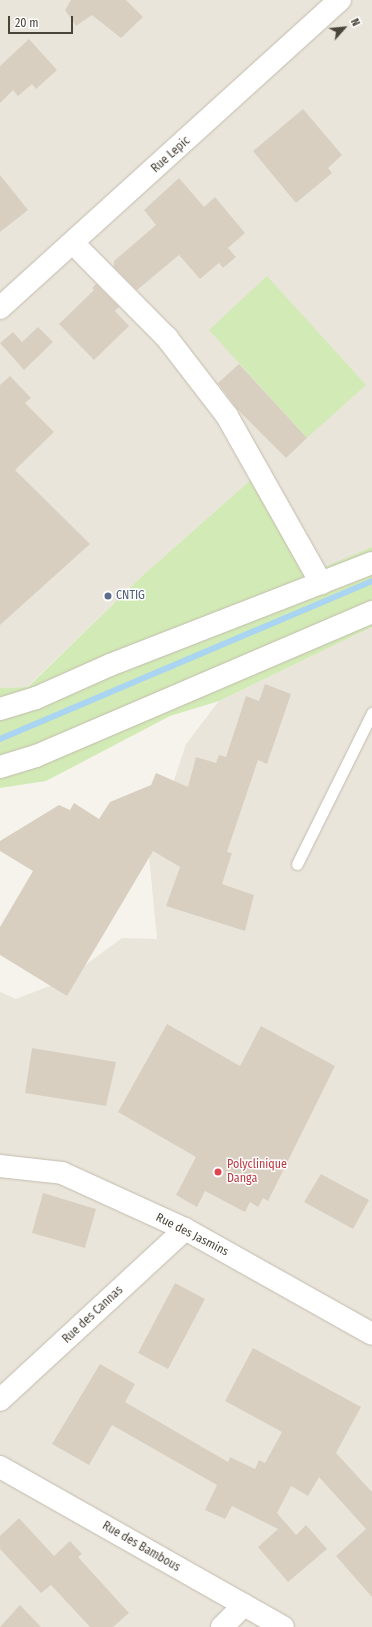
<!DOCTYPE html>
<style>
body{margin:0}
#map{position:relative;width:372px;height:1627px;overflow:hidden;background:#f6f3ec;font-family:"Fira Sans Condensed",sans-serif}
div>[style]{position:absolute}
.residential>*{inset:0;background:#eae5da}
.green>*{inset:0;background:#d2eab5}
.stream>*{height:6px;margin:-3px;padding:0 3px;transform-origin:3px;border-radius:3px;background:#a9d4f2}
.building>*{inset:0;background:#d8cfc1}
.roads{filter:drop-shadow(0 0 1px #c2bbae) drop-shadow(0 0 1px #c2bbae)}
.service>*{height:11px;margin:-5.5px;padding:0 5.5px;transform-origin:5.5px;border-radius:5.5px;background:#fff}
.minor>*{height:22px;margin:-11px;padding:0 11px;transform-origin:11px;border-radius:11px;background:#fff}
.dots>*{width:11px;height:11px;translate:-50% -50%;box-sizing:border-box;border:2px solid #fff;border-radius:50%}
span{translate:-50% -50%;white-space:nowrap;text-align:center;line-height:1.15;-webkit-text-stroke:3px #fff;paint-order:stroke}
.street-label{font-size:12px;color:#4b4439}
.service-label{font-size:12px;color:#4e5e75}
.left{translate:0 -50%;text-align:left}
.health-label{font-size:12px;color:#be3a42}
.north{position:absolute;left:324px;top:8px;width:40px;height:40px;-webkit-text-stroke:3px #fff;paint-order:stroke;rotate:63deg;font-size:11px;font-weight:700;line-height:16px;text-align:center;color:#4b4439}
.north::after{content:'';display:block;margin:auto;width:14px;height:18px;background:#4b4439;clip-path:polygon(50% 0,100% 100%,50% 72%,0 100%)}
.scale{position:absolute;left:8px;top:16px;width:65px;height:18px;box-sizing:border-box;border:2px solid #4b4439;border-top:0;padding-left:5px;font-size:12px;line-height:14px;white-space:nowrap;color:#4b4439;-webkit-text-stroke:3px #fff;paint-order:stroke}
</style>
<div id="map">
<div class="residential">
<div style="clip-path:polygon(0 0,372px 0,372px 547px,322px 569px,263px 469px,141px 577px,27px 687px,0 688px)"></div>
<div style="clip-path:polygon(372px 627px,372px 1627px,0 1627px,0 992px,16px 999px,65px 980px,122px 938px,157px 939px,149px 856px,186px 744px,219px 701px)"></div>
</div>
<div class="green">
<div style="clip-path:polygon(267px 276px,366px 385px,307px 438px,209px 330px)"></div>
<div style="clip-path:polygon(263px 469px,322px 568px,372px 547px,372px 627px,219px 701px,170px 716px,46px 781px,0 788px,0 688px,28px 687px,141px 577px)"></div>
</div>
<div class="stream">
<div style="left:0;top:739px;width:404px;rotate:-23deg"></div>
</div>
<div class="building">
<div style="clip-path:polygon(71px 0,126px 0,143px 17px,121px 38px,92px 15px,76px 26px,65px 10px)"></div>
<div style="clip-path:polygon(29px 39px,57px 70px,36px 89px,32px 84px,18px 96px,13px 90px,0 103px,0 66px)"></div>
<div style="clip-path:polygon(303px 109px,342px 155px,328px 168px,332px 173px,296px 203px,253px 151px)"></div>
<div style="clip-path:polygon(0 175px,28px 210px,0 232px)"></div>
<div style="clip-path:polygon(179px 178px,204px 207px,215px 197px,245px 233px,228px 248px,236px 257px,223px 268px,219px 263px,200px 279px,179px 255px,137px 290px,114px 267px,114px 261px,156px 225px,144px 210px)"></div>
<div style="clip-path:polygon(96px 284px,119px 307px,115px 311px,129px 326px,94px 360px,59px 324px,94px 290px,92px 288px)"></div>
<div style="clip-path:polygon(38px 327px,53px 342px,24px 370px,0 343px,13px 332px,22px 342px)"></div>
<div style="clip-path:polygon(239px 364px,307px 438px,286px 458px,238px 410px,218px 383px)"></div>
<div style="clip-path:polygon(10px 376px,31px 398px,25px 403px,54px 432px,15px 470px,90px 544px,0 625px,0 385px)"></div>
<div style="clip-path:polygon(265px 684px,291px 694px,267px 764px,258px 760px,227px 852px,232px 853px,222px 884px,254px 895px,245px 931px,166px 906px,180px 867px,153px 851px,67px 996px,0 955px,0 927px,33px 871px,0 851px,0 841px,59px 805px,70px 810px,74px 803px,99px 819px,110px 802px,151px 785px,156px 773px,188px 787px,196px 757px,216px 763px,219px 755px,226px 757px,246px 696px,259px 701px)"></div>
<div style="clip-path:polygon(167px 1024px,240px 1066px,261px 1026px,335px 1066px,268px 1201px,263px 1198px,258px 1207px,250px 1202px,245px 1212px,205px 1191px,197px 1207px,176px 1195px,196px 1157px,118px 1112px)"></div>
<div style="clip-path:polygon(32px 1048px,116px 1062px,106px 1106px,25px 1093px)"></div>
<div style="clip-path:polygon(321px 1174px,369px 1200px,353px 1229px,304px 1202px)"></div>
<div style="clip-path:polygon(43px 1193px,96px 1209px,85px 1248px,32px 1233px)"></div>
<div style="clip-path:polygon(175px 1283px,205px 1299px,168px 1369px,138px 1353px)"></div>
<div style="clip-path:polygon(253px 1348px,361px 1407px,336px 1453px,372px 1492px,372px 1597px,336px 1556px,366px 1529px,319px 1477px,308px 1496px,291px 1486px,277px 1513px,296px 1535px,306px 1525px,327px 1549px,288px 1582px,258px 1547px,278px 1529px,232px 1506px,225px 1519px,205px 1510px,217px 1485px,112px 1425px,89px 1465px,52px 1444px,100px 1364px,135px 1384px,125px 1402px,228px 1462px,230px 1457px,255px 1469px,259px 1460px,265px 1463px,282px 1432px,225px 1401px)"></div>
<div style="clip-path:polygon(19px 1518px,54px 1556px,70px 1541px,82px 1554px,78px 1557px,129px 1613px,113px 1627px,90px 1627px,51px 1585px,41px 1593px,0 1549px,0 1536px)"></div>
<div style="clip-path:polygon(20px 1605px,41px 1627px,0 1627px)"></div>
</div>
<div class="roads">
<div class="service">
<div style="left:297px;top:864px;width:169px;rotate:-63.6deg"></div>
</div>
<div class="minor">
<div style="left:73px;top:243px;width:134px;rotate:45.3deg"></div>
<div style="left:167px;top:338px;width:98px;rotate:52.4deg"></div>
<div style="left:227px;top:416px;width:192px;rotate:60.6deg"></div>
<div style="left:0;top:308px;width:459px;rotate:-42.2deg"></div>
<div style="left:0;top:709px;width:38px;rotate:-17deg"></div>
<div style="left:36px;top:698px;width:81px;rotate:-24deg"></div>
<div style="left:110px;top:665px;width:281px;rotate:-21.3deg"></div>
<div style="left:0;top:767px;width:38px;rotate:-17deg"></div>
<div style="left:36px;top:756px;width:366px;rotate:-23.2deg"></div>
<div style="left:0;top:1166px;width:62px;rotate:6.4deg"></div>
<div style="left:62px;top:1173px;width:135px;rotate:24.5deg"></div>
<div style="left:185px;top:1229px;width:214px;rotate:29.3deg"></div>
<div style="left:0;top:1400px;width:252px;rotate:-42.7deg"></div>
<div style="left:0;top:1467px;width:325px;rotate:29.5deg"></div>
<div style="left:222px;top:1627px;width:31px;rotate:-45deg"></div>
</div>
</div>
<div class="dots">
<div style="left:108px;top:596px;background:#5c6f8a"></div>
<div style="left:218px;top:1172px;background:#e0444e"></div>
</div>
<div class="street-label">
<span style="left:171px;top:155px;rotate:-42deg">Rue Lepic</span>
<span style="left:192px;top:1235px;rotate:27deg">Rue des Jasmins</span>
<span style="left:93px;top:1315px;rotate:-43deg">Rue des Cannas</span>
<span style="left:141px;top:1547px;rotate:30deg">Rue des Bambous</span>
</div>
<div class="service-label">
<span class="left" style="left:116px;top:596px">CNTIG</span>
</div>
<div class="health-label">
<span class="left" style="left:227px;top:1172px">Polyclinique<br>Danga</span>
</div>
<div class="north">N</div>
<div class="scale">20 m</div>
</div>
